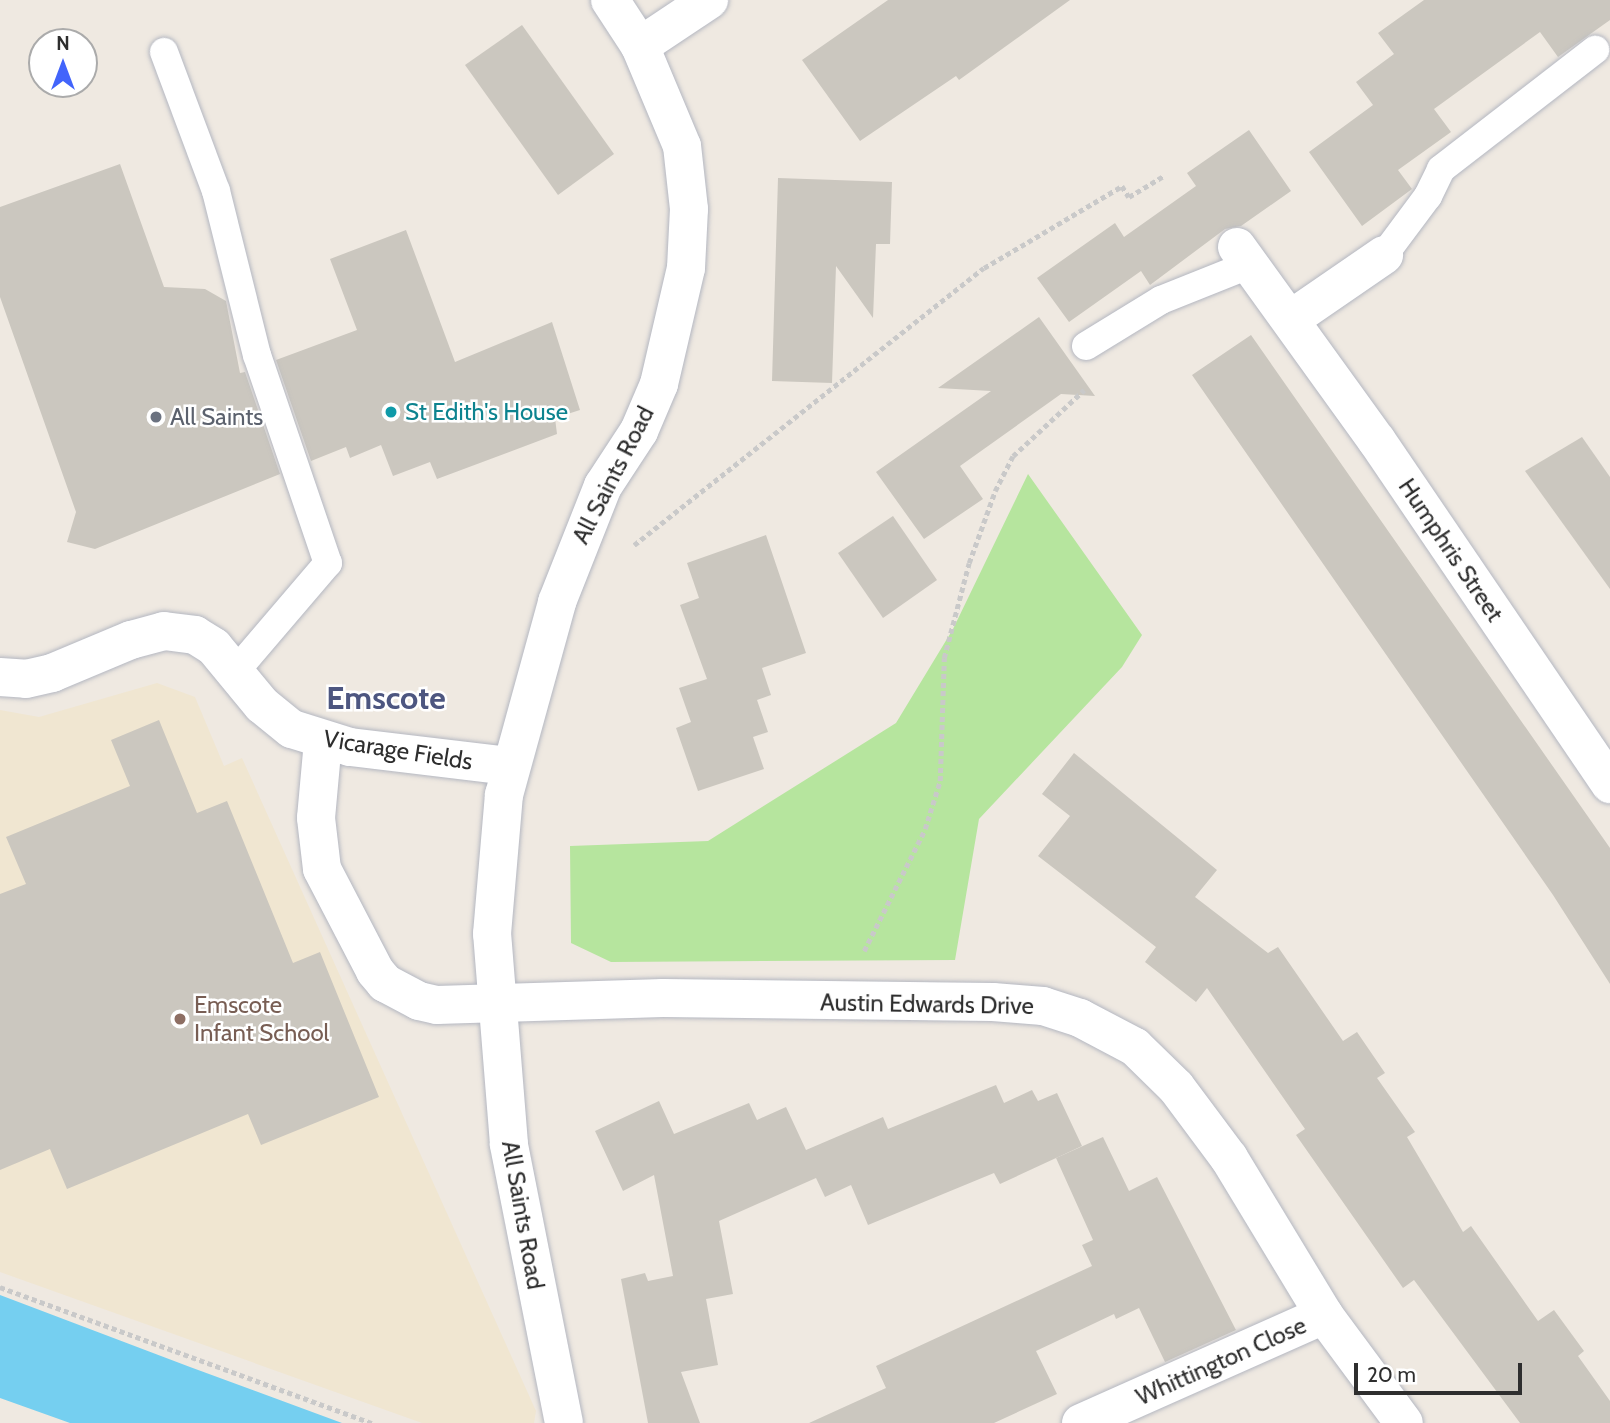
<!DOCTYPE html>
<style>
body{margin:0}
#map{position:relative;width:1610px;height:1423px;overflow:hidden;background:#efe9e1;font-family:Cabin,sans-serif}
div>[style]{position:absolute}
.education>*{inset:0;background:#f0e6d1}
.green>*{inset:0;background:#b6e59e}
.water>*{inset:0;background:#75cff0}
.building>*{inset:0;background:#cbc7bf}
.path>*{height:4.5px;margin-top:-2.25px;transform-origin:0;background:repeating-linear-gradient(90deg,#c9c9c9 0 5px,transparent 0 8.5px)}
.roads{filter:drop-shadow(0 0 2px #b4b7c1) drop-shadow(0 0 2px #b4b7c1)}
.service>*{height:28px;margin:-14px;padding:0 14px;transform-origin:14px;border-radius:14px;background:#fff}
.minor>*{height:38px;margin:-19px;padding:0 19px;transform-origin:19px;border-radius:19px;background:#fff}
.dots>*{width:19px;height:19px;translate:-50% -50%;box-sizing:border-box;border:4px solid #fff;border-radius:50%}
span{translate:-50% -50%;white-space:nowrap;text-align:center;line-height:1.15;-webkit-text-stroke:5px #fff;paint-order:stroke}
.culture-label{font-size:24px;color:#0d838f}
.left{translate:0 -50%;text-align:left}
.worship-label{font-size:24px;color:#5b616d}
.street-label{font-size:24px;color:#2e2e2e}
.education-label{font-size:24px;color:#785e54}
.district-label{font-size:32px;color:#4d5680;font-weight:700}
.north{position:absolute;left:28px;top:28px;width:70px;height:70px;box-sizing:border-box;background:#fff;border:2px solid #ababab;border-radius:50%;rotate:0deg;font-size:19px;font-weight:700;line-height:28px;text-align:center;color:#2e2e2e}
.north::after{content:'';display:block;margin:auto;width:24px;height:32px;background:#4264fb;clip-path:polygon(50% 0,100% 100%,50% 72%,0 100%)}
.scale{position:absolute;left:1354px;top:1363px;width:168px;height:32px;box-sizing:border-box;border:4px solid #2e2e2e;border-top:0;padding-left:9px;font-size:21px;line-height:24px;white-space:nowrap;color:#2e2e2e;-webkit-text-stroke:5px #fff;paint-order:stroke}
</style>
<div id="map">
<div class="education">
<div style="clip-path:polygon(157px 683px,195px 697px,224px 766px,242px 758px,536px 1411px,534px 1423px,422px 1423px,0 1272px,0 710px,39px 717px)"></div>
</div>
<div class="green">
<div style="clip-path:polygon(1028px 474px,1142px 635px,1122px 667px,979px 819px,955px 960px,611px 962px,571px 943px,570px 846px,708px 841px,896px 723px,953px 629px)"></div>
</div>
<div class="water">
<div style="clip-path:polygon(0 1295px,190px 1367px,342px 1423px,70px 1423px,0 1398px)"></div>
</div>
<div class="building">
<div style="clip-path:polygon(888px 0,1070px 0,959px 80px,956px 76px,860px 141px,802px 60px)"></div>
<div style="clip-path:polygon(1424px 0,1610px 0,1610px 20px,1558px 57px,1540px 32px,1434px 109px,1451px 132px,1398px 170px,1412px 189px,1362px 226px,1309px 152px,1373px 105px,1356px 82px,1394px 54px,1378px 33px)"></div>
<div style="clip-path:polygon(522px 25px,614px 154px,558px 195px,465px 65px)"></div>
<div style="clip-path:polygon(1249px 130px,1291px 191px,1241px 226px,1225px 229px,1150px 285px,1141px 271px,1069px 322px,1037px 278px,1115px 223px,1124px 237px,1196px 186px,1187px 173px)"></div>
<div style="clip-path:polygon(120px 164px,164px 287px,205px 289px,226px 301px,240px 373px,245px 372px,280px 474px,95px 549px,67px 542px,76px 512px,0 297px,0 207px)"></div>
<div style="clip-path:polygon(778px 178px,892px 182px,890px 244px,876px 244px,873px 318px,836px 266px,832px 383px,772px 381px)"></div>
<div style="clip-path:polygon(406px 230px,455px 362px,552px 322px,580px 410px,555px 418px,557px 434px,437px 479px,430px 462px,393px 476px,381px 445px,350px 458px,346px 447px,311px 461px,276px 360px,357px 330px,330px 259px)"></div>
<div style="clip-path:polygon(1039px 317px,1095px 396px,1061px 394px,960px 466px,983px 499px,924px 539px,876px 472px,991px 391px,938px 388px)"></div>
<div style="clip-path:polygon(1251px 335px,1610px 848px,1610px 984px,1553px 895px,1192px 375px)"></div>
<div style="clip-path:polygon(1582px 437px,1610px 477px,1610px 589px,1525px 471px)"></div>
<div style="clip-path:polygon(893px 516px,937px 580px,883px 618px,838px 553px)"></div>
<div style="clip-path:polygon(766px 535px,806px 653px,762px 668px,771px 695px,757px 700px,768px 732px,753px 737px,764px 769px,698px 791px,676px 728px,691px 722px,679px 688px,707px 679px,680px 605px,699px 598px,687px 563px)"></div>
<div style="clip-path:polygon(159px 720px,197px 813px,227px 801px,293px 963px,320px 952px,379px 1097px,261px 1145px,248px 1114px,67px 1189px,50px 1149px,0 1170px,0 894px,26px 884px,6px 837px,130px 786px,111px 740px)"></div>
<div style="clip-path:polygon(1074px 753px,1217px 870px,1195px 897px,1268px 953px,1278px 947px,1343px 1041px,1357px 1032px,1385px 1073px,1377px 1078px,1415px 1132px,1407px 1137px,1463px 1232px,1471px 1226px,1538px 1321px,1554px 1310px,1584px 1351px,1578px 1356px,1610px 1401px,1610px 1423px,1520px 1423px,1414px 1280px,1403px 1288px,1296px 1135px,1305px 1129px,1207px 988px,1196px 1002px,1145px 962px,1156px 947px,1038px 856px,1070px 816px,1042px 794px)"></div>
<div style="clip-path:polygon(996px 1085px,1004px 1103px,1032px 1090px,1038px 1101px,1057px 1093px,1082px 1146px,1000px 1184px,994px 1173px,868px 1225px,851px 1185px,825px 1197px,816px 1178px,719px 1221px,733px 1294px,706px 1299px,718px 1365px,681px 1372px,700px 1423px,648px 1423px,621px 1279px,645px 1273px,648px 1281px,673px 1276px,654px 1175px,623px 1191px,595px 1131px,659px 1101px,674px 1134px,749px 1103px,757px 1120px,786px 1107px,806px 1150px,883px 1117px,888px 1129px)"></div>
<div style="clip-path:polygon(1103px 1137px,1129px 1191px,1157px 1177px,1236px 1330px,1165px 1362px,1139px 1308px,1116px 1319px,1114px 1314px,1036px 1351px,1057px 1394px,994px 1423px,809px 1423px,886px 1388px,876px 1366px,1092px 1266px,1082px 1245px,1093px 1240px,1056px 1158px)"></div>
</div>
<div class="path">
<div style="left:634px;top:545px;width:446px;rotate:-38.4deg"></div>
<div style="left:984px;top:268px;width:161px;rotate:-30.7deg"></div>
<div style="left:1122px;top:186px;width:13px;rotate:58deg"></div>
<div style="left:1129px;top:197px;width:42px;rotate:-31.4deg"></div>
<div style="left:864px;top:951px;width:136px;rotate:-63.4deg"></div>
<div style="left:925px;top:829px;width:50px;rotate:-72.6deg"></div>
<div style="left:940px;top:781px;width:123px;rotate:-88.1deg"></div>
<div style="left:944px;top:658px;width:98px;rotate:-75.3deg"></div>
<div style="left:969px;top:563px;width:77px;rotate:-70.1deg"></div>
<div style="left:995px;top:491px;width:39px;rotate:-63deg"></div>
<div style="left:1013px;top:456px;width:97px;rotate:-42.9deg"></div>
<div style="left:0;top:1287px;width:396px;rotate:20.1deg"></div>
</div>
<div class="roads">
<div class="service">
<div style="left:164px;top:52px;width:148px;rotate:69.5deg"></div>
<div style="left:216px;top:191px;width:169px;rotate:76deg"></div>
<div style="left:257px;top:355px;width:220px;rotate:71.2deg"></div>
<div style="left:328px;top:563px;width:143px;rotate:130.5deg"></div>
<div style="left:1384px;top:255px;width:74px;rotate:-53.3deg"></div>
<div style="left:1428px;top:196px;width:30px;rotate:-64deg"></div>
<div style="left:1441px;top:169px;width:195px;rotate:-37.7deg"></div>
<div style="left:1086px;top:346px;width:88px;rotate:-31.5deg"></div>
<div style="left:1161px;top:300px;width:97px;rotate:-21.8deg"></div>
</div>
<div class="minor">
<div style="left:640px;top:46px;width:83px;rotate:-33.7deg"></div>
<div style="left:1237px;top:247px;width:239px;rotate:54.2deg"></div>
<div style="left:1377px;top:441px;width:415px;rotate:55.8deg"></div>
<div style="left:1291px;top:319px;width:113px;rotate:-34.5deg"></div>
<div style="left:0;top:677px;width:26px;rotate:4deg"></div>
<div style="left:26px;top:679px;width:27px;rotate:-13deg"></div>
<div style="left:52px;top:673px;width:86px;rotate:-22.7deg"></div>
<div style="left:131px;top:640px;width:34px;rotate:-15deg"></div>
<div style="left:164px;top:631px;width:31px;rotate:7deg"></div>
<div style="left:195px;top:635px;width:22px;rotate:32deg"></div>
<div style="left:214px;top:647px;width:75px;rotate:50.4deg"></div>
<div style="left:262px;top:705px;width:38px;rotate:39deg"></div>
<div style="left:292px;top:729px;width:61px;rotate:17.2deg"></div>
<div style="left:350px;top:747px;width:161px;rotate:6.8deg"></div>
<div style="left:323px;top:741px;width:77px;rotate:95.2deg"></div>
<div style="left:316px;top:818px;width:51px;rotate:83.3deg"></div>
<div style="left:322px;top:869px;width:115px;rotate:62.5deg"></div>
<div style="left:375px;top:971px;width:16px;rotate:50deg"></div>
<div style="left:385px;top:983px;width:38px;rotate:28deg"></div>
<div style="left:419px;top:1001px;width:18px;rotate:13deg"></div>
<div style="left:437px;top:1005px;width:226px;rotate:-1.8deg"></div>
<div style="left:663px;top:998px;width:330px;rotate:0.7deg"></div>
<div style="left:993px;top:1002px;width:50px;rotate:4.6deg"></div>
<div style="left:1043px;top:1006px;width:39px;rotate:18deg"></div>
<div style="left:1080px;top:1018px;width:62px;rotate:27.8deg"></div>
<div style="left:1135px;top:1047px;width:57px;rotate:44.3deg"></div>
<div style="left:1176px;top:1087px;width:89px;rotate:53.3deg"></div>
<div style="left:1229px;top:1158px;width:184px;rotate:58.8deg"></div>
<div style="left:1324px;top:1315px;width:134px;rotate:53.5deg"></div>
<div style="left:564px;top:1423px;width:284px;rotate:-101.2deg"></div>
<div style="left:509px;top:1144px;width:211px;rotate:-94.6deg"></div>
<div style="left:492px;top:934px;width:140px;rotate:-85.1deg"></div>
<div style="left:504px;top:795px;width:200px;rotate:-74.6deg"></div>
<div style="left:557px;top:602px;width:125px;rotate:-68.4deg"></div>
<div style="left:603px;top:486px;width:66px;rotate:-56.8deg"></div>
<div style="left:639px;top:431px;width:51px;rotate:-66.9deg"></div>
<div style="left:659px;top:384px;width:119px;rotate:-76.9deg"></div>
<div style="left:686px;top:268px;width:59px;rotate:-87.1deg"></div>
<div style="left:689px;top:209px;width:63px;rotate:-96.3deg"></div>
<div style="left:682px;top:146px;width:108px;rotate:-112.8deg"></div>
<div style="left:640px;top:46px;width:55px;rotate:-123.1deg"></div>
<div style="left:1081px;top:1423px;width:266px;rotate:-24deg"></div>
</div>
</div>
<div class="dots">
<div style="left:391px;top:412px;background:#0f9aa8"></div>
<div style="left:156px;top:417px;background:#6b7280"></div>
<div style="left:180px;top:1019px;background:#8d6e63"></div>
</div>
<div class="culture-label">
<span class="left" style="left:405px;top:412px">St Edith's House</span>
</div>
<div class="worship-label">
<span class="left" style="left:170px;top:417px">All Saints</span>
</div>
<div class="street-label">
<span style="left:613px;top:475px;rotate:-63deg">All Saints Road</span>
<span style="left:1451px;top:550px;rotate:56deg">Humphris Street</span>
<span style="left:398px;top:750px;rotate:9deg">Vicarage Fields</span>
<span style="left:927px;top:1004px;rotate:1deg">Austin Edwards Drive</span>
<span style="left:523px;top:1215px;rotate:80deg">All Saints Road</span>
<span style="left:1221px;top:1361px;rotate:-24deg">Whittington Close</span>
</div>
<div class="education-label">
<span class="left" style="left:194px;top:1019px">Emscote<br>Infant School</span>
</div>
<div class="district-label">
<span style="left:386px;top:698px">Emscote</span>
</div>
<div class="north">N</div>
<div class="scale">20 m</div>
</div>
